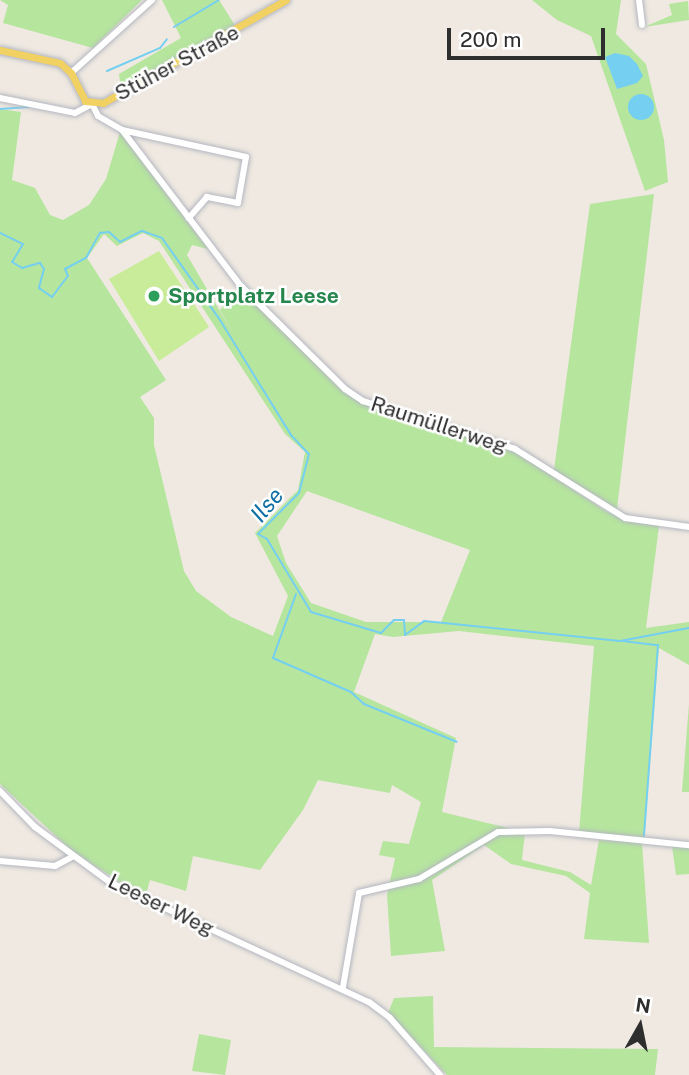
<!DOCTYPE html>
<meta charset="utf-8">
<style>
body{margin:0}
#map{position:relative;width:689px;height:1075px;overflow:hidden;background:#efe9e1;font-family:"Public Sans",sans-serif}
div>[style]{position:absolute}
.green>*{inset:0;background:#b6e59e}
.pitch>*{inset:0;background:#c9ec9a}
.water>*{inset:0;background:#75cff0}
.round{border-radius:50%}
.stream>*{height:2px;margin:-1px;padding:0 1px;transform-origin:1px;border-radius:1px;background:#75cff0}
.roads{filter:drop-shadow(0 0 2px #b4b7c1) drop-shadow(0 0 2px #b4b7c1)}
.minor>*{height:6px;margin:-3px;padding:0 3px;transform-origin:3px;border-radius:3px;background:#fff}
.major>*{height:7px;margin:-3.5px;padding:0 3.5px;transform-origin:3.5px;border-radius:3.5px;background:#f2d163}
.dots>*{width:19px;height:19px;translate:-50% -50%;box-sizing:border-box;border:4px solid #fff;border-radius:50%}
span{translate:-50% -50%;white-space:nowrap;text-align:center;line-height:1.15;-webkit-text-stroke:5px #fff;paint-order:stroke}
.street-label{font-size:21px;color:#2e2e2e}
.leisure-label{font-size:21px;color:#27864d;font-weight:700}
.left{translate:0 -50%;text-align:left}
.water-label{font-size:23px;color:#0d6fa3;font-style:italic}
.north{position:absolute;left:605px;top:991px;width:70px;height:70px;-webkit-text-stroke:5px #fff;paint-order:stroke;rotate:9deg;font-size:19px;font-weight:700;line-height:28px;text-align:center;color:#2e2e2e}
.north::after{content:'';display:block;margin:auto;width:24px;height:32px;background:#2e2e2e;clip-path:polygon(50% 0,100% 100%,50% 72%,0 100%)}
.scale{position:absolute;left:447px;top:28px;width:158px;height:32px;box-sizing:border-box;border:4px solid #2e2e2e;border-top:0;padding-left:9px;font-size:21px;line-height:24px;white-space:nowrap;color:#2e2e2e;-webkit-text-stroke:5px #fff;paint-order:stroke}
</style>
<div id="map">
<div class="green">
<div style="clip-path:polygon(0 0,142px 0,93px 48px,3px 23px,8px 5px)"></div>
<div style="clip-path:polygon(162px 0,219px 0,236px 27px,121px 90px,119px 74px,181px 38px)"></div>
<div style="clip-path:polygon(532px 0,621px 0,616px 34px,646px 64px,664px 140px,668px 182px,645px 191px,591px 36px,557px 20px)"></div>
<div style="clip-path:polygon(688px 1px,689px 20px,644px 27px,672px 15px,669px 4px)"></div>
<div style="clip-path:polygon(evenodd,0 109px,21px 112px,12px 180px,35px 188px,50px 215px,63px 220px,89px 205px,106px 179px,120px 132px,208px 249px,192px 245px,187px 255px,234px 335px,220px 310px,239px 286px,362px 403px,508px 447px,607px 512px,659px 526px,646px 628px,689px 622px,689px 665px,659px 648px,644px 841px,579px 833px,594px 646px,459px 631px,393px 637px,375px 634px,354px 692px,456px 738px,442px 812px,525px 832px,522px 860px,570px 872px,591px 885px,599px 840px,642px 843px,649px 943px,584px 939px,590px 893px,566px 876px,511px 864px,484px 845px,432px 880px,445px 951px,391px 956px,387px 895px,395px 858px,379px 855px,383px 841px,409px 844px,421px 802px,392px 785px,390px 793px,318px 780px,303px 810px,260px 870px,193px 856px,186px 891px,150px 880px,145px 898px,72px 851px,0 784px,0 109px,143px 233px,159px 241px,285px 434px,305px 452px,298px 490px,255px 533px,288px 596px,273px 636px,231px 617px,196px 591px,184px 571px,154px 445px,154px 418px,140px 397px,166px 380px,87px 258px,104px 234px,117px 246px,143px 233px,0 109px,307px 491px,470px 550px,441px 622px,366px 622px,311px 603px,286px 563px,277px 536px,307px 491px)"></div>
<div style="clip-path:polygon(654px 194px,617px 509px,554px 470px,590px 204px)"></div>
<div style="clip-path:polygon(689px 704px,689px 792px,682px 792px)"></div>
<div style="clip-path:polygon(672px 846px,689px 847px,689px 874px,676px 875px)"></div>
<div style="clip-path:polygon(433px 996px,434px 1047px,658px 1049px,655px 1075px,447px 1075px,388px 1013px,394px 998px)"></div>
<div style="clip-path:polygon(199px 1034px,231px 1040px,225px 1075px,192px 1071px)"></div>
</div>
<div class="pitch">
<div style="clip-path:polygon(159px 251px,209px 327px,159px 361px,109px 279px)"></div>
</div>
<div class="water">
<div style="clip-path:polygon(615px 53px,629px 56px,637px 64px,643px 76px,637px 83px,617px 89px,605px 57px)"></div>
<div class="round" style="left:628px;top:94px;width:26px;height:26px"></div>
</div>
<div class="stream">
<div style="left:174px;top:27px;width:52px;rotate:-31deg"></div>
<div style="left:107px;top:71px;width:58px;rotate:-23.5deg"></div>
<div style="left:160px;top:48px;width:11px;rotate:-52deg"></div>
<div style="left:0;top:109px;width:29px;rotate:-4deg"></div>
<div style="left:0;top:233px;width:25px;rotate:26deg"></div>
<div style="left:23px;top:244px;width:21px;rotate:121deg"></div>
<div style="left:12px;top:262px;width:12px;rotate:31deg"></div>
<div style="left:22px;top:268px;width:19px;rotate:-16deg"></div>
<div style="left:40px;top:263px;width:7px;rotate:56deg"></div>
<div style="left:44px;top:269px;width:20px;rotate:105deg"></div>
<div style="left:39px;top:288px;width:16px;rotate:35deg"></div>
<div style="left:52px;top:297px;width:26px;rotate:-53deg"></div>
<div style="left:68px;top:276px;width:8px;rotate:-113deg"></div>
<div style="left:65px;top:269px;width:24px;rotate:-28deg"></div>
<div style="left:86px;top:258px;width:29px;rotate:-61deg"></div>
<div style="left:100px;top:233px;width:9px;rotate:-6deg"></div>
<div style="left:109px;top:232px;width:15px;rotate:42deg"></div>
<div style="left:120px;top:242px;width:25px;rotate:-27deg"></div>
<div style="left:142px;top:231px;width:21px;rotate:19deg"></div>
<div style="left:162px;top:238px;width:100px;rotate:54.7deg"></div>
<div style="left:220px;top:320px;width:135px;rotate:58.3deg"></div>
<div style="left:291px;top:435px;width:26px;rotate:47deg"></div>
<div style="left:309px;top:454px;width:40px;rotate:104.4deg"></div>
<div style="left:299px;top:493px;width:58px;rotate:135deg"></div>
<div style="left:258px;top:534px;width:10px;rotate:29deg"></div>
<div style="left:267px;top:539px;width:85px;rotate:58.9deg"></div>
<div style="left:311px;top:612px;width:73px;rotate:16.7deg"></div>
<div style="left:381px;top:633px;width:18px;rotate:-45deg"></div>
<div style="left:394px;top:620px;width:10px"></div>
<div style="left:404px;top:620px;width:15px;rotate:86deg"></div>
<div style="left:405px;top:635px;width:24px;rotate:-36deg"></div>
<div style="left:424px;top:621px;width:197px;rotate:5.8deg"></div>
<div style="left:620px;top:641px;width:70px;rotate:-10.7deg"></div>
<div style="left:296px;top:594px;width:68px;rotate:109.8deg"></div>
<div style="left:273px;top:658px;width:85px;rotate:23.6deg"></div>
<div style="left:351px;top:692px;width:18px;rotate:43deg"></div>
<div style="left:364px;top:704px;width:100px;rotate:22.2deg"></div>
<div style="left:623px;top:641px;width:35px;rotate:7deg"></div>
<div style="left:658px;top:645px;width:192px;rotate:94.2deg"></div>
</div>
<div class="roads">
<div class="minor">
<div style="left:639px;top:0;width:25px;rotate:83deg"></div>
<div style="left:71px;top:73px;width:109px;rotate:-42deg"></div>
<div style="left:0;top:98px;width:76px;rotate:11.3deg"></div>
<div style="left:75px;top:113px;width:19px;rotate:-28deg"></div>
<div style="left:92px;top:104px;width:13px;rotate:63deg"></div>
<div style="left:98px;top:116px;width:28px;rotate:30deg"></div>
<div style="left:122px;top:130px;width:195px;rotate:52.7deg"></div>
<div style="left:240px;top:285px;width:148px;rotate:44.7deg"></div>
<div style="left:345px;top:389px;width:22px;rotate:34deg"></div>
<div style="left:363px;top:401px;width:159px;rotate:17.5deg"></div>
<div style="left:515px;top:449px;width:130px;rotate:32.1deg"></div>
<div style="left:625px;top:518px;width:65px;rotate:8deg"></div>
<div style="left:122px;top:130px;width:127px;rotate:12.3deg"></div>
<div style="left:246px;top:157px;width:47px;rotate:99.9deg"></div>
<div style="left:238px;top:203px;width:32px;rotate:-169deg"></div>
<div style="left:207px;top:197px;width:28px;rotate:131deg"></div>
<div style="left:0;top:791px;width:50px;rotate:45.8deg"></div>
<div style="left:35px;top:827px;width:94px;rotate:36.4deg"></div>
<div style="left:111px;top:883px;width:284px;rotate:24.8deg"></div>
<div style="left:369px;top:1002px;width:26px;rotate:37deg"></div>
<div style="left:390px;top:1018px;width:76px;rotate:48.7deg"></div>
<div style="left:0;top:861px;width:55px;rotate:5.2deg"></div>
<div style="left:55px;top:866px;width:19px;rotate:-28deg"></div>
<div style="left:343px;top:987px;width:95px;rotate:-80.3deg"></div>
<div style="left:359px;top:893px;width:62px;rotate:-13.1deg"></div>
<div style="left:419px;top:879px;width:92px;rotate:-30.7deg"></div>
<div style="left:498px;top:832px;width:52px;rotate:-1.1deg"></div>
<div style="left:550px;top:831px;width:140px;rotate:5.8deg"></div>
</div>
<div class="major">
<div style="left:0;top:50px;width:61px;rotate:12.2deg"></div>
<div style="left:60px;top:63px;width:15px;rotate:42deg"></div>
<div style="left:71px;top:73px;width:31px;rotate:63deg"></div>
<div style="left:85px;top:101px;width:18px;rotate:6deg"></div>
<div style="left:103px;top:103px;width:210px;rotate:-29.4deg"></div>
</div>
</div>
<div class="dots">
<div style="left:154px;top:296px;background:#2e9e5b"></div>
</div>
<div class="street-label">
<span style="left:177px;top:63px;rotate:-28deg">Stüher Straße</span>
<span style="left:439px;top:425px;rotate:18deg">Raumüllerweg</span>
<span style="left:161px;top:905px;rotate:26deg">Leeser Weg</span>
</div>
<div class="leisure-label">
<span class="left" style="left:168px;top:296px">Sportplatz Leese</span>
</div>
<div class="water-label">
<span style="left:267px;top:505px;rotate:-50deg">Ilse</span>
</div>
<div class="north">N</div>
<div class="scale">200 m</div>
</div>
